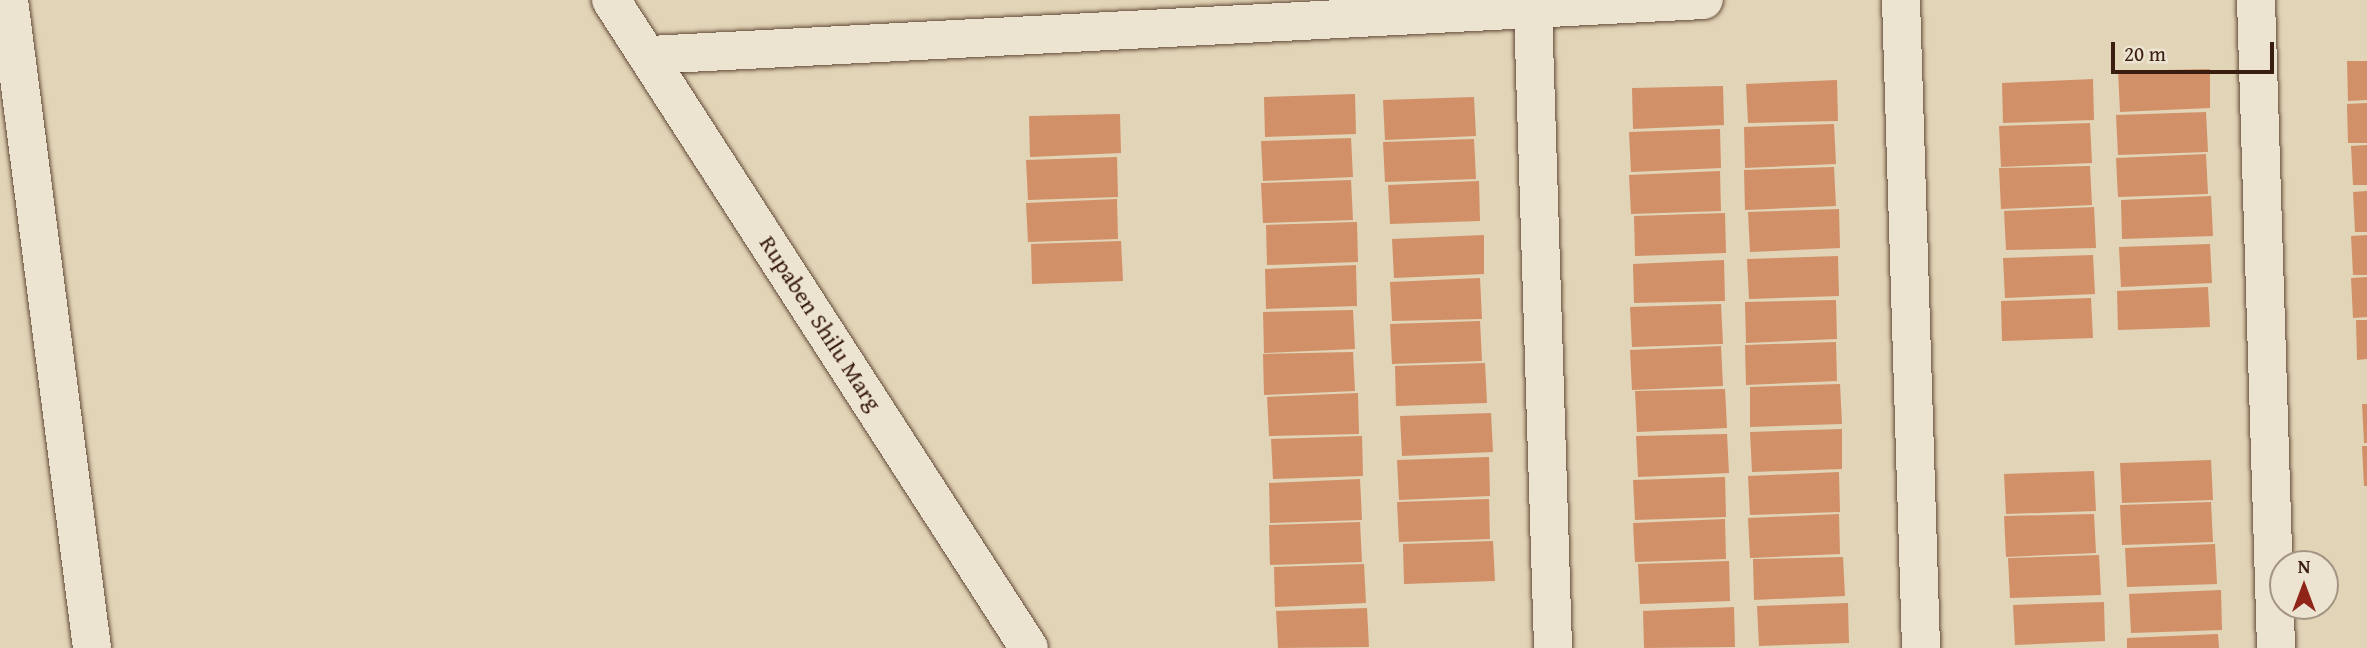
<!DOCTYPE html>
<style>
body{margin:0}
#map{position:relative;width:2367px;height:648px;overflow:hidden;background:#e2d4b6;font-family:"Gentium Book Plus",serif}
div>[style]{position:absolute}
.building>*{inset:0;background:#d19068}
.roads{filter:drop-shadow(0 0 2px #634b39) drop-shadow(0 0 2px #634b39)}
.minor>*{height:38px;margin:-19px;padding:0 19px;transform-origin:19px;border-radius:19px;background:#ece3d0}
.tertiary>*{height:38px;margin:-19px;padding:0 19px;transform-origin:19px;border-radius:19px;background:#ece3d0}
span{translate:-50% -50%;white-space:nowrap;text-align:center;line-height:1.15;-webkit-text-stroke:6px #ece3d0;paint-order:stroke}
.street-label{font-size:24px;color:#391d0f}
.north{position:absolute;left:2269px;top:550px;width:70px;height:70px;box-sizing:border-box;background:#ece3d0;border:2px solid #a49483;border-radius:50%;rotate:0deg;font-size:19px;font-weight:700;line-height:28px;text-align:center;color:#391d0f}
.north::after{content:'';display:block;margin:auto;width:24px;height:32px;background:#8f2418;clip-path:polygon(50% 0,100% 100%,50% 72%,0 100%)}
.scale{position:absolute;left:2111px;top:42px;width:163px;height:32px;box-sizing:border-box;border:4px solid #391d0f;border-top:0;padding-left:9px;font-size:21px;line-height:24px;white-space:nowrap;color:#391d0f;-webkit-text-stroke:5px #ece3d0;paint-order:stroke}
</style>
<div id="map">
<div class="building">
<div style="clip-path:polygon(2347px 61px,2367px 61px,2367px 100px,2348px 101px)"></div>
<div style="clip-path:polygon(2210px 69px,2210px 108px,2120px 112px,2118px 71px)"></div>
<div style="clip-path:polygon(2093px 79px,2094px 120px,2003px 123px,2002px 83px)"></div>
<div style="clip-path:polygon(1837px 80px,1838px 121px,1748px 123px,1746px 84px)"></div>
<div style="clip-path:polygon(1723px 86px,1724px 125px,1633px 129px,1632px 88px)"></div>
<div style="clip-path:polygon(1355px 94px,1356px 134px,1265px 137px,1264px 97px)"></div>
<div style="clip-path:polygon(1474px 97px,1476px 136px,1385px 140px,1383px 100px)"></div>
<div style="clip-path:polygon(2367px 103px,2367px 143px,2348px 143px,2347px 104px)"></div>
<div style="clip-path:polygon(2206px 112px,2208px 152px,2118px 155px,2116px 115px)"></div>
<div style="clip-path:polygon(1120px 114px,1121px 153px,1030px 157px,1029px 116px)"></div>
<div style="clip-path:polygon(2090px 123px,2092px 163px,2001px 167px,1999px 126px)"></div>
<div style="clip-path:polygon(1834px 124px,1836px 164px,1745px 168px,1744px 127px)"></div>
<div style="clip-path:polygon(1720px 129px,1721px 168px,1631px 172px,1629px 132px)"></div>
<div style="clip-path:polygon(1351px 138px,1353px 177px,1263px 181px,1261px 141px)"></div>
<div style="clip-path:polygon(1474px 139px,1476px 179px,1385px 182px,1383px 142px)"></div>
<div style="clip-path:polygon(2367px 145px,2367px 185px,2353px 185px,2351px 146px)"></div>
<div style="clip-path:polygon(2206px 154px,2208px 194px,2118px 197px,2116px 158px)"></div>
<div style="clip-path:polygon(1117px 157px,1118px 197px,1028px 200px,1026px 160px)"></div>
<div style="clip-path:polygon(2090px 166px,2092px 205px,2001px 209px,1999px 168px)"></div>
<div style="clip-path:polygon(1834px 167px,1836px 206px,1745px 210px,1744px 170px)"></div>
<div style="clip-path:polygon(1720px 171px,1721px 211px,1631px 214px,1629px 175px)"></div>
<div style="clip-path:polygon(1351px 180px,1353px 220px,1263px 223px,1261px 183px)"></div>
<div style="clip-path:polygon(1479px 181px,1480px 221px,1390px 224px,1388px 185px)"></div>
<div style="clip-path:polygon(2367px 191px,2367px 232px,2355px 232px,2353px 192px)"></div>
<div style="clip-path:polygon(2211px 196px,2213px 236px,2122px 239px,2121px 200px)"></div>
<div style="clip-path:polygon(1117px 199px,1118px 239px,1028px 242px,1026px 203px)"></div>
<div style="clip-path:polygon(2094px 207px,2096px 248px,2006px 250px,2004px 211px)"></div>
<div style="clip-path:polygon(1839px 209px,1840px 248px,1750px 252px,1748px 212px)"></div>
<div style="clip-path:polygon(1725px 213px,1726px 253px,1635px 256px,1634px 216px)"></div>
<div style="clip-path:polygon(1357px 222px,1358px 262px,1267px 265px,1266px 225px)"></div>
<div style="clip-path:polygon(1484px 235px,1484px 274px,1394px 278px,1392px 239px)"></div>
<div style="clip-path:polygon(2367px 235px,2367px 275px,2353px 275px,2351px 236px)"></div>
<div style="clip-path:polygon(1121px 241px,1123px 281px,1032px 284px,1031px 244px)"></div>
<div style="clip-path:polygon(2210px 244px,2212px 283px,2121px 287px,2119px 247px)"></div>
<div style="clip-path:polygon(2093px 255px,2095px 294px,2005px 298px,2003px 258px)"></div>
<div style="clip-path:polygon(1838px 256px,1839px 296px,1749px 299px,1747px 259px)"></div>
<div style="clip-path:polygon(1724px 260px,1725px 301px,1634px 303px,1633px 264px)"></div>
<div style="clip-path:polygon(1356px 265px,1357px 306px,1266px 309px,1265px 269px)"></div>
<div style="clip-path:polygon(2367px 277px,2367px 317px,2353px 318px,2351px 278px)"></div>
<div style="clip-path:polygon(1480px 278px,1482px 319px,1392px 321px,1390px 282px)"></div>
<div style="clip-path:polygon(2208px 287px,2210px 327px,2118px 330px,2117px 291px)"></div>
<div style="clip-path:polygon(2091px 298px,2093px 338px,2002px 341px,2001px 301px)"></div>
<div style="clip-path:polygon(1836px 300px,1837px 339px,1746px 343px,1745px 302px)"></div>
<div style="clip-path:polygon(1721px 304px,1723px 344px,1632px 347px,1630px 307px)"></div>
<div style="clip-path:polygon(1353px 310px,1355px 349px,1264px 353px,1263px 312px)"></div>
<div style="clip-path:polygon(2356px 320px,2367px 320px,2367px 359px,2357px 360px)"></div>
<div style="clip-path:polygon(1480px 321px,1482px 361px,1392px 364px,1390px 324px)"></div>
<div style="clip-path:polygon(1836px 342px,1837px 381px,1746px 385px,1745px 345px)"></div>
<div style="clip-path:polygon(1721px 346px,1723px 386px,1632px 390px,1630px 350px)"></div>
<div style="clip-path:polygon(1353px 352px,1355px 391px,1264px 395px,1263px 354px)"></div>
<div style="clip-path:polygon(1485px 363px,1487px 403px,1396px 406px,1395px 366px)"></div>
<div style="clip-path:polygon(1840px 384px,1842px 424px,1750px 427px,1750px 387px)"></div>
<div style="clip-path:polygon(1725px 389px,1727px 428px,1637px 432px,1635px 391px)"></div>
<div style="clip-path:polygon(1358px 393px,1359px 434px,1269px 436px,1267px 397px)"></div>
<div style="clip-path:polygon(2362px 404px,2367px 404px,2367px 443px,2364px 443px)"></div>
<div style="clip-path:polygon(1491px 413px,1493px 452px,1402px 456px,1400px 416px)"></div>
<div style="clip-path:polygon(1842px 429px,1842px 469px,1752px 472px,1750px 432px)"></div>
<div style="clip-path:polygon(1727px 434px,1729px 473px,1638px 477px,1636px 436px)"></div>
<div style="clip-path:polygon(1362px 436px,1363px 476px,1273px 479px,1271px 439px)"></div>
<div style="clip-path:polygon(2362px 446px,2367px 446px,2367px 486px,2364px 486px)"></div>
<div style="clip-path:polygon(1489px 457px,1490px 496px,1399px 500px,1397px 460px)"></div>
<div style="clip-path:polygon(2211px 460px,2213px 500px,2122px 503px,2120px 463px)"></div>
<div style="clip-path:polygon(2094px 471px,2096px 511px,2006px 514px,2004px 474px)"></div>
<div style="clip-path:polygon(1839px 472px,1840px 512px,1750px 515px,1748px 476px)"></div>
<div style="clip-path:polygon(1725px 477px,1726px 517px,1635px 520px,1633px 480px)"></div>
<div style="clip-path:polygon(1360px 479px,1362px 520px,1270px 523px,1269px 483px)"></div>
<div style="clip-path:polygon(1489px 499px,1490px 539px,1399px 542px,1397px 502px)"></div>
<div style="clip-path:polygon(2211px 502px,2213px 542px,2122px 545px,2120px 505px)"></div>
<div style="clip-path:polygon(1839px 514px,1840px 554px,1750px 558px,1748px 518px)"></div>
<div style="clip-path:polygon(2094px 514px,2096px 553px,2006px 557px,2004px 516px)"></div>
<div style="clip-path:polygon(1725px 519px,1726px 559px,1635px 562px,1633px 523px)"></div>
<div style="clip-path:polygon(1360px 522px,1362px 562px,1270px 565px,1269px 525px)"></div>
<div style="clip-path:polygon(1493px 541px,1495px 581px,1404px 584px,1403px 544px)"></div>
<div style="clip-path:polygon(2215px 544px,2217px 584px,2127px 587px,2125px 548px)"></div>
<div style="clip-path:polygon(2099px 555px,2101px 595px,2010px 598px,2008px 558px)"></div>
<div style="clip-path:polygon(1843px 557px,1845px 596px,1754px 600px,1753px 559px)"></div>
<div style="clip-path:polygon(1729px 561px,1730px 601px,1640px 604px,1638px 564px)"></div>
<div style="clip-path:polygon(1364px 564px,1366px 603px,1275px 607px,1274px 567px)"></div>
<div style="clip-path:polygon(2221px 590px,2222px 630px,2131px 633px,2129px 594px)"></div>
<div style="clip-path:polygon(2104px 602px,2105px 641px,2015px 645px,2013px 605px)"></div>
<div style="clip-path:polygon(1848px 603px,1849px 643px,1759px 646px,1757px 606px)"></div>
<div style="clip-path:polygon(1734px 607px,1735px 647px,1644px 648px,1643px 611px)"></div>
<div style="clip-path:polygon(1367px 608px,1369px 647px,1278px 648px,1276px 611px)"></div>
<div style="clip-path:polygon(2218px 634px,2219px 648px,2127px 648px,2127px 638px)"></div>
</div>
<div class="roads">
<div class="minor">
<div style="left:9px;top:0;width:653px;rotate:82.7deg"></div>
<div style="left:1901px;top:0;width:648px;rotate:88.23deg"></div>
<div style="left:2256px;top:0;width:648px;rotate:88.23deg"></div>
<div style="left:1533px;top:10px;width:638px;rotate:88.2deg"></div>
<div style="left:650px;top:55px;width:1055px;rotate:-2.99deg"></div>
</div>
<div class="tertiary">
<div style="left:611px;top:0;width:771px;rotate:57.18deg"></div>
</div>
</div>
<div class="street-label">
<span style="left:821px;top:323px;rotate:57deg">Rupaben Shilu Marg</span>
</div>
<div class="north">N</div>
<div class="scale">20 m</div>
</div>
